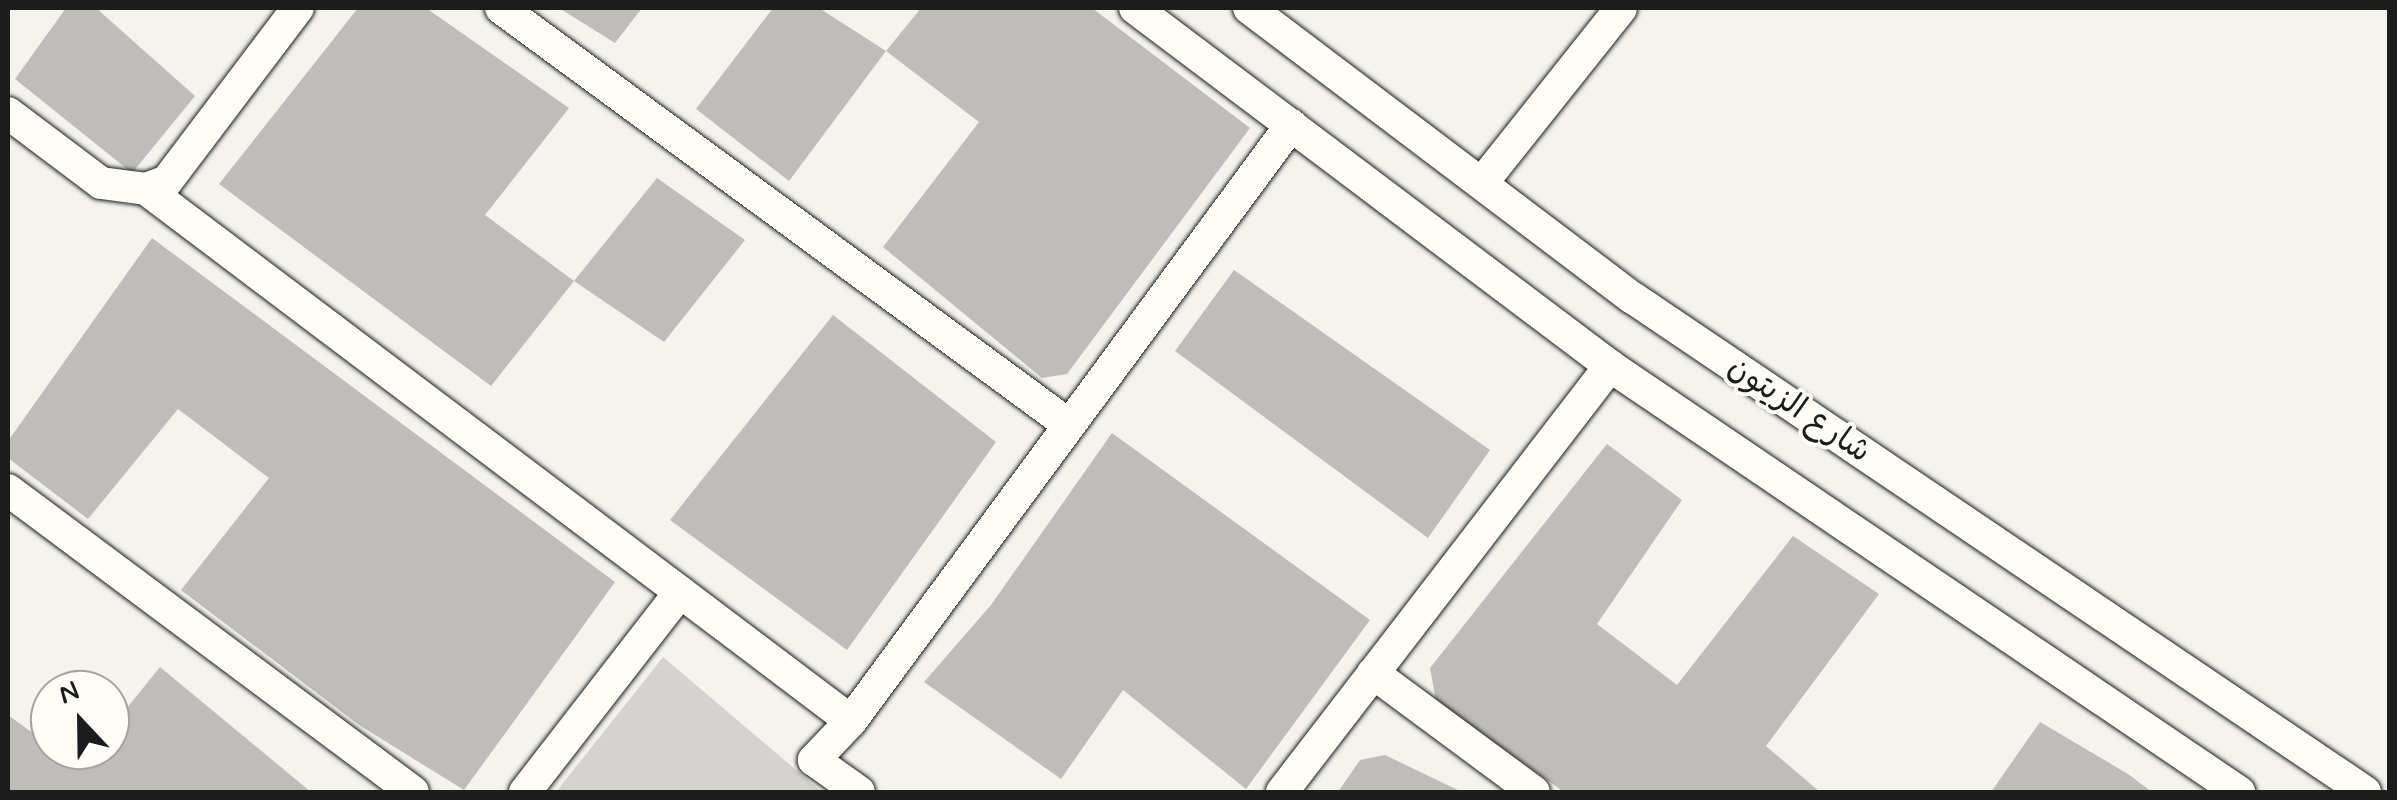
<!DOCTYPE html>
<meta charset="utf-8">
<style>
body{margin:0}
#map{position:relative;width:2397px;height:800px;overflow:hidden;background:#f4f3ee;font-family:Mynerve,"Playpen Sans Arabic",sans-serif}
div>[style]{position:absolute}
.green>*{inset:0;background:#d4d3cf}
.building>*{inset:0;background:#bebdba}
.roads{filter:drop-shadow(0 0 2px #1c1c1c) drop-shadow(0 0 2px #1c1c1c)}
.street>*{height:32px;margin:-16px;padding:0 16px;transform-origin:16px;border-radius:16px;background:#fdfcf7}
span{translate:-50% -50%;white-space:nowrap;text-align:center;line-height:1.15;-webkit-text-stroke:8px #fdfcf7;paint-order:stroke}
.street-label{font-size:32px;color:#1c1c1c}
.frame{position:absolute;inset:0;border:10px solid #1c1c1c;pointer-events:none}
.north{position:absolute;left:30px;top:670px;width:100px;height:100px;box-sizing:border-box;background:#fdfcf7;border:2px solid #a3a29f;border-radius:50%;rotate:338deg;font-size:28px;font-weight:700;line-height:40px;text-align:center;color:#1c1c1c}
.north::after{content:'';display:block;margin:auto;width:35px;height:45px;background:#1c1c1c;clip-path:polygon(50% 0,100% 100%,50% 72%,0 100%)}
</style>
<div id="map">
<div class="green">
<div style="clip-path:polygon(663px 657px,822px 792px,556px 792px)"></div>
</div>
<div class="building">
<div style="clip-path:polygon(66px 8px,96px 8px,195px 96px,132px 173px,15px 79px)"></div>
<div style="clip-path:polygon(358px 8px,426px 8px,569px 108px,485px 215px,574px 281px,491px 386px,219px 184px)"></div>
<div style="clip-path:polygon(559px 8px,642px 8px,615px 43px)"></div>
<div style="clip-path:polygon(773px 8px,819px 8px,886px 51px,789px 181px,696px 109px)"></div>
<div style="clip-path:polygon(921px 8px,1092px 8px,1250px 128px,1067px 374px,1042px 378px,883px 247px,979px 122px,886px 51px)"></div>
<div style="clip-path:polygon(657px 178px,745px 240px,664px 342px,574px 281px)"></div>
<div style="clip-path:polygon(152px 238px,615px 582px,464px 790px,359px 725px,181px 590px,269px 478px,178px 409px,88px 519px,8px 458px,8px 441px)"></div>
<div style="clip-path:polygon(1234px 270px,1490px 450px,1428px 538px,1175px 351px)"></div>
<div style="clip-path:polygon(833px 315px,996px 442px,847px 650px,670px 520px)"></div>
<div style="clip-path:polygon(1112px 433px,1370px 620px,1246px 789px,1123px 690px,1061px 779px,924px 682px,991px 605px)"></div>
<div style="clip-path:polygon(1607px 444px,1682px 500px,1597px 624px,1677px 685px,1793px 536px,1879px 594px,1766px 746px,1820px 792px,1564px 792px,1436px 701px,1430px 668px)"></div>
<div style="clip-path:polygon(160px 667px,311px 792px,8px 792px,8px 715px,80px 767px,93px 750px,110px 750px,110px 729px)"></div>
<div style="clip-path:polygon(2040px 722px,2128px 774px,2152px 792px,1991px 792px)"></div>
<div style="clip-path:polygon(1385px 755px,1462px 792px,1338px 792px,1360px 760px)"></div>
</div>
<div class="roads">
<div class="street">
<div style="left:501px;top:8px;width:705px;rotate:36.28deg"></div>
<div style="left:1135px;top:8px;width:595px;rotate:37deg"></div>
<div style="left:1610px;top:366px;width:760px;rotate:34.11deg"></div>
<div style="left:1249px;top:8px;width:481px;rotate:37.1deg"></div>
<div style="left:1633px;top:298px;width:883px;rotate:34.01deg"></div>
<div style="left:8px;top:113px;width:116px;rotate:37deg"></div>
<div style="left:101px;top:183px;width:45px;rotate:7.6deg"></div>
<div style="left:146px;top:189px;width:22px;rotate:-21deg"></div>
<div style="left:167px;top:181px;width:217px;rotate:-52.9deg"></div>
<div style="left:1482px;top:183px;width:223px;rotate:-51.5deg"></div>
<div style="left:146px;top:189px;width:883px;rotate:37.04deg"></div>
<div style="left:851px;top:721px;width:741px;rotate:-53.56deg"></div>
<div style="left:8px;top:490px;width:505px;rotate:36.71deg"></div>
<div style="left:1373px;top:673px;width:200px;rotate:36.5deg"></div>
<div style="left:851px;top:721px;width:54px;rotate:133.5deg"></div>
<div style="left:814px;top:760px;width:55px;rotate:35.4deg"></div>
<div style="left:525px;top:792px;width:253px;rotate:-52.2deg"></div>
<div style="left:1282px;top:792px;width:538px;rotate:-52.41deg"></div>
</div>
</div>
<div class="street-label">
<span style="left:1799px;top:410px;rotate:34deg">شارع الزيتون</span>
</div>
<div class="frame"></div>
<div class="north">N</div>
</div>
